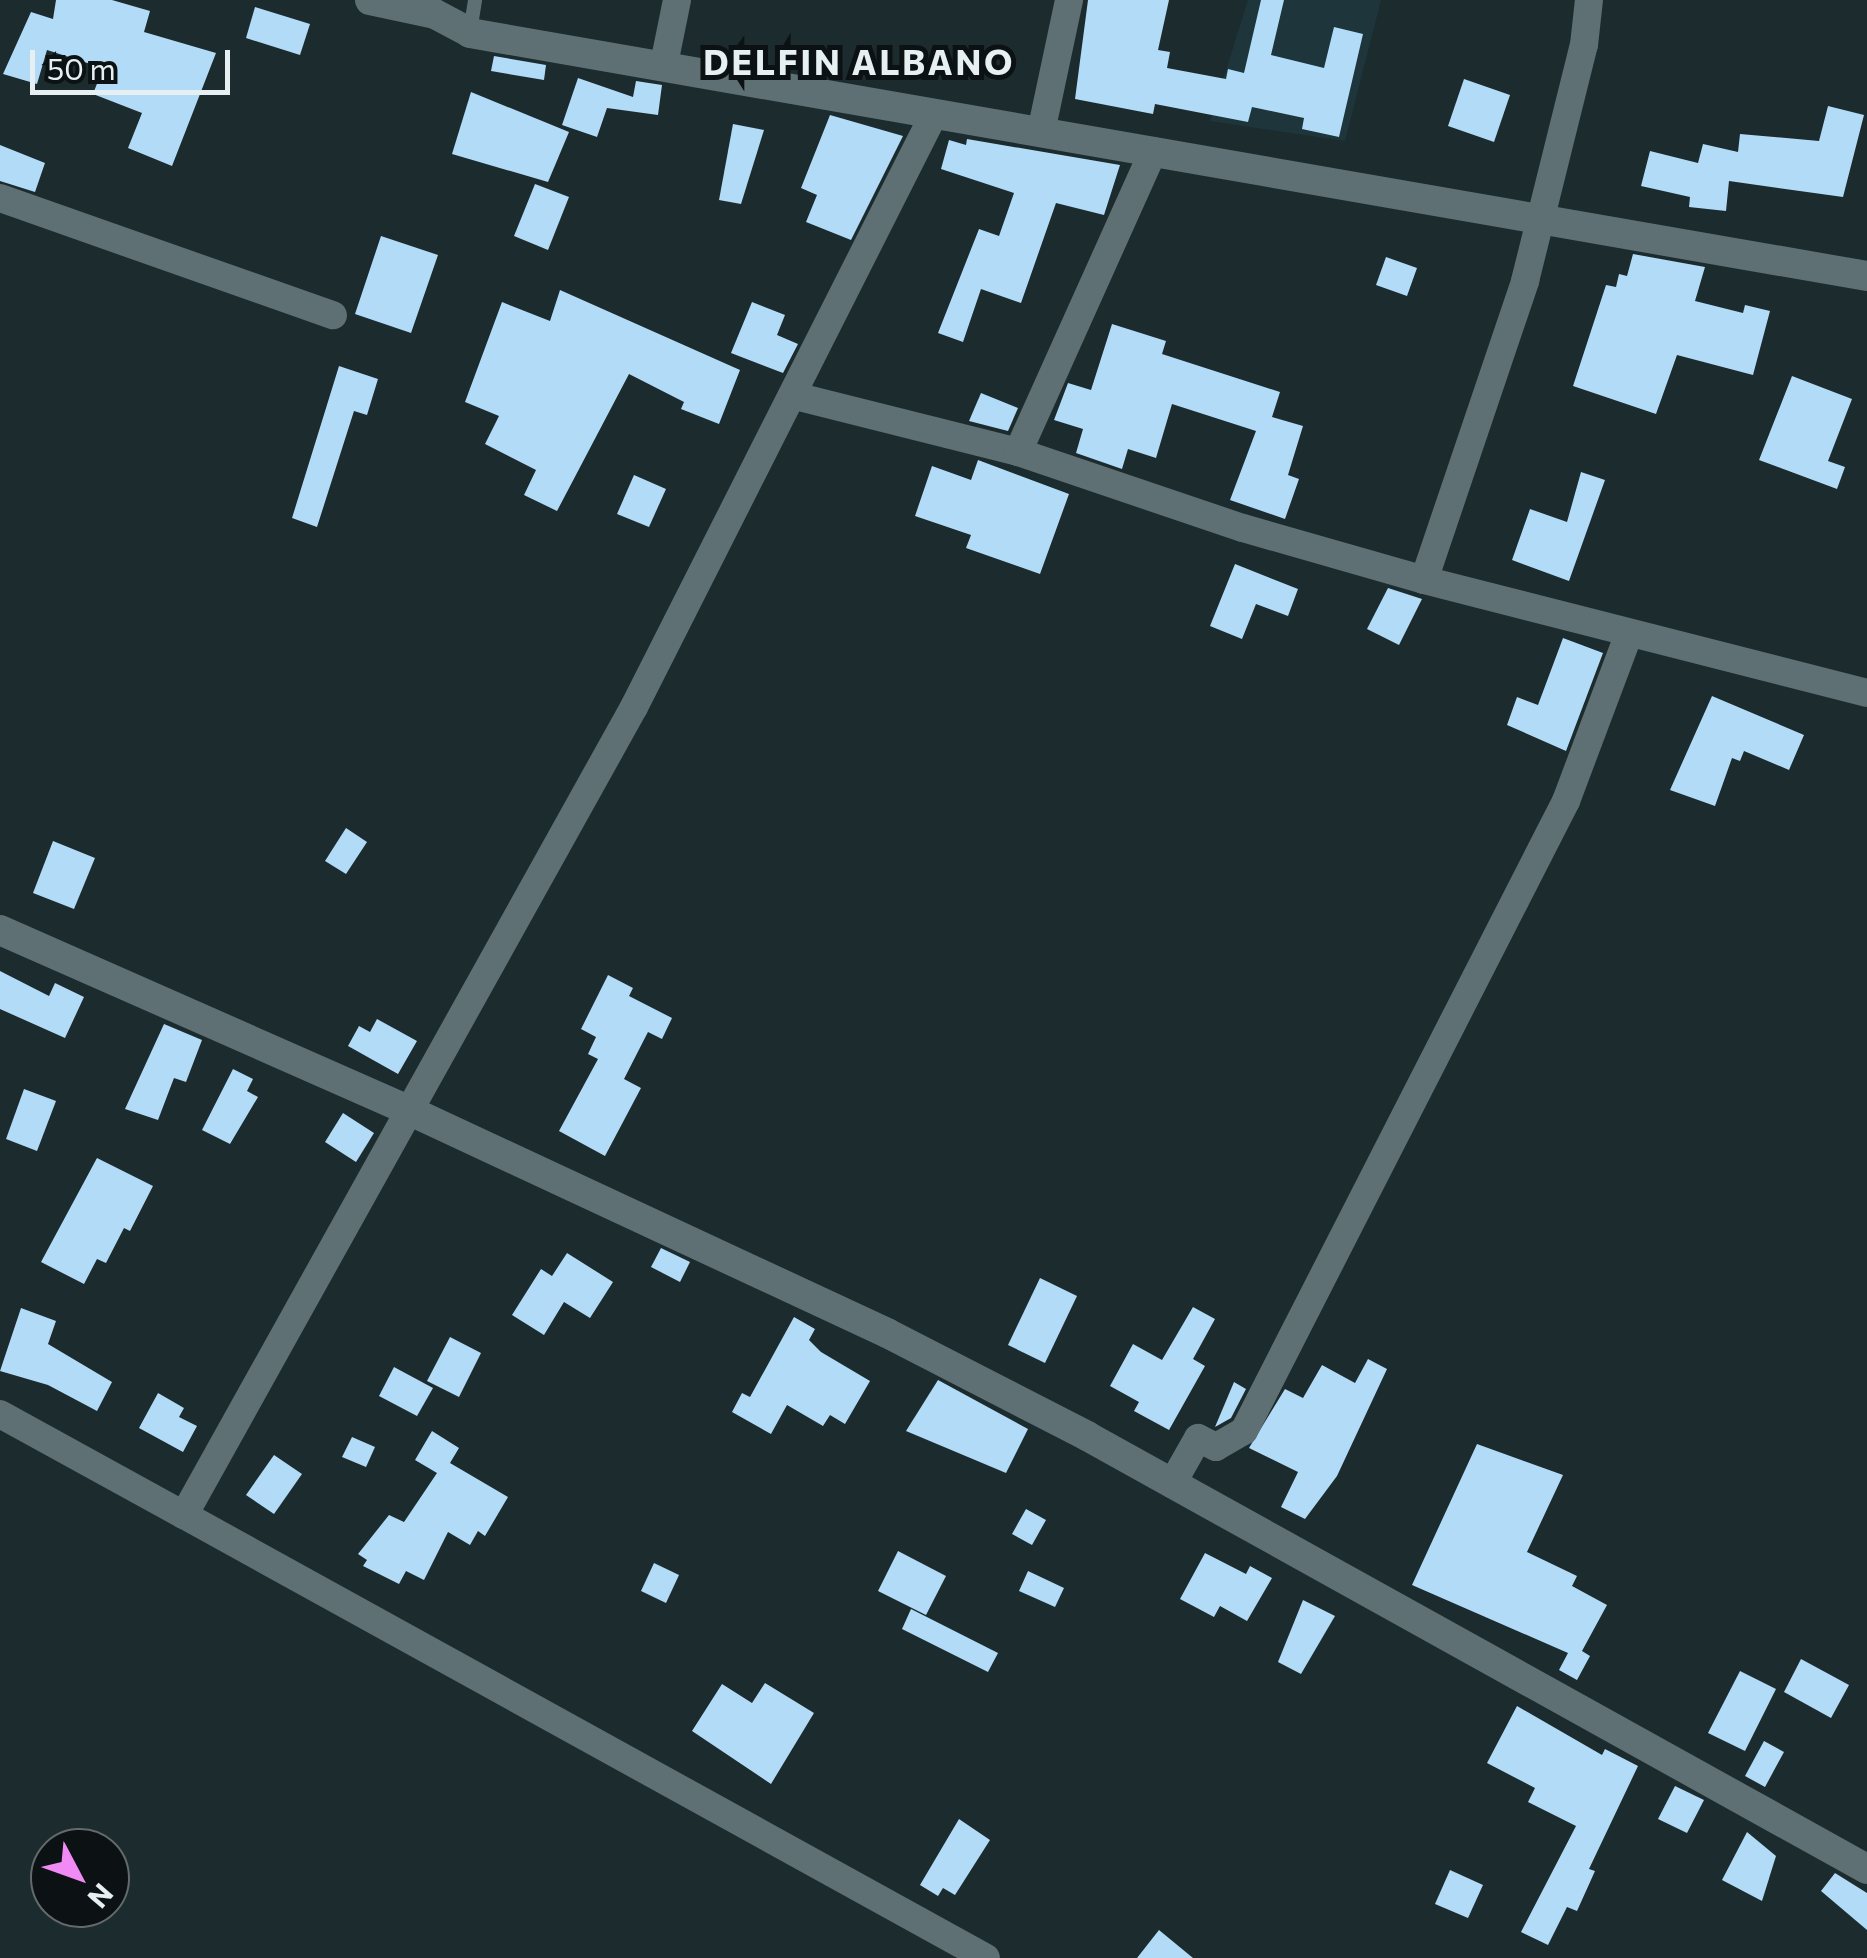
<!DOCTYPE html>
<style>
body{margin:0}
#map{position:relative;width:1867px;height:1958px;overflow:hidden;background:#1c2b2e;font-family:Commissioner,sans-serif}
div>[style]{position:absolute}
.built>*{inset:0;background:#1e353b}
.building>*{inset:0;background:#b1dbf7}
.lane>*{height:14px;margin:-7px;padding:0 7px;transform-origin:7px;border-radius:7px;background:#5f7074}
.street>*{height:28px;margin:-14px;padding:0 14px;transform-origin:14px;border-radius:14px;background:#5f7074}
.secondary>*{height:30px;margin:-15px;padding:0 15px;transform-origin:15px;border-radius:15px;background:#5f7074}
span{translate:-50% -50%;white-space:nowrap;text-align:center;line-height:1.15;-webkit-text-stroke:10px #0c1213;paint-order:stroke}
.district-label{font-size:35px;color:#e6eff2;font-weight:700;letter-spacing:2.5px}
.north{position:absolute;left:30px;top:1828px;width:100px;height:100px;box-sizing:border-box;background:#0c1213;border:2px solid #636a6c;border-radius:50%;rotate:131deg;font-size:28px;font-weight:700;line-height:40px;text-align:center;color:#e6eff2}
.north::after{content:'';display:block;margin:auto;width:35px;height:45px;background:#f18af4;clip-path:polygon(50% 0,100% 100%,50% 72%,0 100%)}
.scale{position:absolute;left:30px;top:50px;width:200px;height:45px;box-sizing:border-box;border:5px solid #e6eff2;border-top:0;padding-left:12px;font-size:30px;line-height:35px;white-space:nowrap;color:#e6eff2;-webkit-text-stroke:8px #0c1213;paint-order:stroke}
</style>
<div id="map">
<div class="built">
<div style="clip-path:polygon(1248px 0,1381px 0,1345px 141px,1210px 121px)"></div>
</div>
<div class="building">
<div style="clip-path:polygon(56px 0,112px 0,150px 11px,144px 32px,216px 53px,172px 166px,128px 148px,142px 113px,93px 94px,103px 68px,47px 50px,37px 84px,3px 74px,31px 12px,53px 19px)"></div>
<div style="clip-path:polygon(1088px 0,1169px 0,1158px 50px,1170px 52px,1167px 68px,1226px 79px,1228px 69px,1244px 73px,1261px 0,1284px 0,1271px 55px,1324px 68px,1334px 27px,1363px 34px,1339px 137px,1302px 129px,1304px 118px,1252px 107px,1248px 122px,1155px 104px,1153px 114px,1075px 99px)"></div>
<div style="clip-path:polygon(255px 7px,310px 24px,300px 55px,246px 38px)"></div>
<div style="clip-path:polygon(494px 56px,546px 65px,544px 80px,491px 71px)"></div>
<div style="clip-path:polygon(578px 78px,633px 97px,636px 81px,662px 85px,658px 115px,607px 108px,597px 137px,562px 125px)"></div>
<div style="clip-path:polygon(1464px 79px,1510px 95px,1494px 142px,1448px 126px)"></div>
<div style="clip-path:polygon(471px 92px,569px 132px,548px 182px,452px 154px)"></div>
<div style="clip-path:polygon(1828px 106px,1864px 115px,1843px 197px,1729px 181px,1726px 211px,1689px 207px,1690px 197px,1641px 186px,1650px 151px,1698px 163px,1703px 144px,1738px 152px,1740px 134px,1819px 141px)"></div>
<div style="clip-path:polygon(830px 115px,903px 136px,851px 240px,806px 222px,817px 195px,801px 188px)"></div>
<div style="clip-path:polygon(733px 124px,764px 130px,741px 204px,719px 200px)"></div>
<div style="clip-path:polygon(967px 139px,1120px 165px,1104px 215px,1056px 203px,1021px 303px,981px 289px,963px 342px,938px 333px,979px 229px,999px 236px,1014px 193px,941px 169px,949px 140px,966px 145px)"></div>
<div style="clip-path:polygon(0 145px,45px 163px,35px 192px,0 181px)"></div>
<div style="clip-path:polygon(535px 184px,569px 197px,548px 250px,514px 236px)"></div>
<div style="clip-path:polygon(381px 236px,438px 255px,411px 333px,355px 314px)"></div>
<div style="clip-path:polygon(1633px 254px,1705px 267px,1695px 301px,1743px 313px,1745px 305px,1770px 311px,1753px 375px,1677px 355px,1656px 414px,1573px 386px,1606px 285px,1616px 287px,1619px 274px,1627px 276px)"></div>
<div style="clip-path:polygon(1386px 257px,1417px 268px,1407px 296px,1376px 285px)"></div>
<div style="clip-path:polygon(560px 290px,740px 370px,719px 424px,681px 409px,684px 402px,629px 374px,557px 511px,524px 495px,536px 470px,485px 444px,499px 416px,465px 402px,502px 302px,550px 321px)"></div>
<div style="clip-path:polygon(752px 302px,785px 315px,777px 335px,798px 344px,783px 373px,731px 353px)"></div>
<div style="clip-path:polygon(1112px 324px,1166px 341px,1162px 354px,1280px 392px,1272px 417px,1303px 426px,1288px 475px,1299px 479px,1285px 519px,1230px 500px,1256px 431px,1172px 404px,1156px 458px,1128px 449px,1122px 469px,1076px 453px,1083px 429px,1054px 420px,1068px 383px,1091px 390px)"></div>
<div style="clip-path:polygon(339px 366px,378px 379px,367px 415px,354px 411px,317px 527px,292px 518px)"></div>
<div style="clip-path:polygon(1792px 376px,1852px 399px,1828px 461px,1845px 467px,1837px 489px,1759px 460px)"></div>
<div style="clip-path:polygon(981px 393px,1018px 408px,1008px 431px,969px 421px)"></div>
<div style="clip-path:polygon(978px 460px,1069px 494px,1040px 574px,966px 548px,971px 535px,915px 516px,932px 466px,971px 480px)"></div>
<div style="clip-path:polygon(1581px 472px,1605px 480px,1569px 581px,1512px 560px,1530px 509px,1567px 522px)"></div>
<div style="clip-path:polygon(634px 475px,666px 489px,649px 527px,617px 514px)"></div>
<div style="clip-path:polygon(1235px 564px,1298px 589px,1288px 616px,1256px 604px,1242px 639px,1210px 626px)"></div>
<div style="clip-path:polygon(1388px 588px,1422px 599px,1399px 645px,1367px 629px)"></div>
<div style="clip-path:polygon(1563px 638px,1603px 653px,1566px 751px,1507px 725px,1517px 697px,1538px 705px)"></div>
<div style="clip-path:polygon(1712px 696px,1804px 735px,1789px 770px,1744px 751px,1740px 761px,1732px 758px,1715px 806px,1670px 790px)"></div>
<div style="clip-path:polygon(346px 828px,367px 842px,346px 874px,325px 861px)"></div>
<div style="clip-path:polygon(53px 841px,95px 858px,74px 909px,33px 893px)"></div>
<div style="clip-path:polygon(0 971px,49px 996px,55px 983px,84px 997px,65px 1038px,0 1009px)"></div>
<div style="clip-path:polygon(608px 975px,633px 988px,629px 996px,672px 1018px,662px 1039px,648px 1032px,624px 1079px,641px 1088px,605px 1156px,559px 1131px,598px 1059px,588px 1054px,596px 1037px,581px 1029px)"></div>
<div style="clip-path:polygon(377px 1019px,417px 1041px,398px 1074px,348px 1046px,359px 1026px,370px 1032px)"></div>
<div style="clip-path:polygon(164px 1024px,202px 1040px,186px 1082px,174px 1078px,158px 1120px,125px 1109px)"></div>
<div style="clip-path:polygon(233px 1069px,253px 1079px,247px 1091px,258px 1097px,230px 1144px,202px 1130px)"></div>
<div style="clip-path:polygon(24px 1089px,56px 1101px,37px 1151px,6px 1139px)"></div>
<div style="clip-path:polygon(343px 1113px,374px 1133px,356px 1162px,325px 1142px)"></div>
<div style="clip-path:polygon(97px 1158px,153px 1186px,130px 1231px,124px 1228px,106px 1263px,97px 1259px,84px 1284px,41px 1262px)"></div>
<div style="clip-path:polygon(661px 1248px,690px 1262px,680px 1282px,651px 1267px)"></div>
<div style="clip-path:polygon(567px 1253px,613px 1282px,590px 1318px,564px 1302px,544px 1335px,512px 1315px,541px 1269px,552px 1276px)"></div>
<div style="clip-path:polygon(1040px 1278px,1077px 1296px,1045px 1363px,1008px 1345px)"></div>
<div style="clip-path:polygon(1193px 1307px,1215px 1319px,1193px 1359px,1205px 1366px,1169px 1430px,1134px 1411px,1139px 1402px,1110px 1386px,1133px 1344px,1162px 1360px)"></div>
<div style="clip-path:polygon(21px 1308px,56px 1321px,48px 1344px,112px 1382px,97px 1411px,48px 1385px,0 1371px)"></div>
<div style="clip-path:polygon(794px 1317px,815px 1329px,809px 1340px,821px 1352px,870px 1381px,845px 1424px,830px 1415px,823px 1426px,787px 1405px,771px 1434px,732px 1412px,742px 1393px,750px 1397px)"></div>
<div style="clip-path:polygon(450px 1337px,481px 1353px,459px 1397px,427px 1381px)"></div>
<div style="clip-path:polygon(1368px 1359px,1387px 1369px,1337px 1476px,1305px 1519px,1281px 1507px,1298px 1472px,1249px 1448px,1285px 1389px,1303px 1398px,1322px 1365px,1355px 1383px)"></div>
<div style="clip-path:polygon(394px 1367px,433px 1388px,417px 1416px,379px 1396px)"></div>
<div style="clip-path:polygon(938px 1380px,1028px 1429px,1006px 1473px,906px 1431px)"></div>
<div style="clip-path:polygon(1234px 1382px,1246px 1389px,1231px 1418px,1215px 1427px)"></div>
<div style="clip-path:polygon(158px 1393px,184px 1408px,179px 1417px,197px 1426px,183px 1452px,139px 1428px)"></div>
<div style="clip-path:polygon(432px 1431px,459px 1448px,450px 1463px,508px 1497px,485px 1536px,478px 1531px,470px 1545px,448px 1532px,424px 1580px,406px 1571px,399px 1584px,363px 1566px,367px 1560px,358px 1554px,389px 1515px,404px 1522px,437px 1473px,415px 1460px)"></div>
<div style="clip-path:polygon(352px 1437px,375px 1447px,366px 1467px,342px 1457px)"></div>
<div style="clip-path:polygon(1477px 1444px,1563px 1475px,1527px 1552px,1577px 1576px,1572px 1586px,1607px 1605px,1582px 1651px,1590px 1656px,1577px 1680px,1559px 1670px,1568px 1653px,1412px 1585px)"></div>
<div style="clip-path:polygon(274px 1455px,302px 1474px,274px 1514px,246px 1495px)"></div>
<div style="clip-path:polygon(1026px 1509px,1046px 1520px,1032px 1545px,1012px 1534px)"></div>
<div style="clip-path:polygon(898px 1551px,946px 1576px,926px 1615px,878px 1591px)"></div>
<div style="clip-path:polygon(1205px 1553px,1246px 1574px,1250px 1566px,1272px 1578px,1247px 1621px,1220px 1606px,1214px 1617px,1180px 1599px)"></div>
<div style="clip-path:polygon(654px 1563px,679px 1575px,666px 1603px,641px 1591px)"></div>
<div style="clip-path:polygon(1028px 1571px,1064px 1588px,1055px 1607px,1019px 1591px)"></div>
<div style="clip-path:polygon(1303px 1600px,1335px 1616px,1301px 1674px,1278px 1662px)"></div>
<div style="clip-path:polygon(911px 1609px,998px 1653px,988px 1672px,902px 1629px)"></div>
<div style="clip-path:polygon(1801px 1659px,1849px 1685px,1831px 1718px,1784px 1692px)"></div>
<div style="clip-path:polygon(1740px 1671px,1776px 1689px,1745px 1751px,1708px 1733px)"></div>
<div style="clip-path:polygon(765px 1683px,814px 1713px,771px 1784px,692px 1731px,722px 1684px,752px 1703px)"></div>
<div style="clip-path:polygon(1517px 1706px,1602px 1755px,1605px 1749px,1638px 1766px,1589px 1869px,1595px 1871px,1577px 1911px,1567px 1907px,1548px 1945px,1521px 1932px,1576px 1826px,1528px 1802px,1535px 1788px,1487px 1763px)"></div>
<div style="clip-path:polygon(1764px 1741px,1784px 1752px,1765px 1787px,1745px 1776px)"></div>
<div style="clip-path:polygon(1675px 1786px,1704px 1800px,1687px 1833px,1658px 1819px)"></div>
<div style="clip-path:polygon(959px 1819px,990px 1840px,955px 1895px,943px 1888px,938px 1896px,920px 1885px)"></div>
<div style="clip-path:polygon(1747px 1832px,1776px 1856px,1762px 1901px,1722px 1880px)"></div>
<div style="clip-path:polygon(1450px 1870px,1483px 1885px,1468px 1918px,1435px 1904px)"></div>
<div style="clip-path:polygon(1835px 1873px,1867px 1893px,1867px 1930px,1821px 1891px)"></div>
<div style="clip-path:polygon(1159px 1930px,1193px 1958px,1137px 1958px)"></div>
</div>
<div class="lane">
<div style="left:470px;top:32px;width:32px;rotate:-81deg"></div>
</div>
<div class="street">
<div style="left:664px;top:64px;width:65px;rotate:-78.5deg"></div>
<div style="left:934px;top:114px;width:665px;rotate:116.83deg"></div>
<div style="left:634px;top:707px;width:925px;rotate:119.11deg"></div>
<div style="left:184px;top:1515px;width:916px;rotate:28.91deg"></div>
<div style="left:1041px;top:132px;width:135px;rotate:-78deg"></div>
<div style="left:0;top:198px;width:353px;rotate:19.4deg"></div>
<div style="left:795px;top:396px;width:230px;rotate:14.1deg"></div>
<div style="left:1018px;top:452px;width:237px;rotate:18.7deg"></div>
<div style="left:1243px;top:528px;width:188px;rotate:16deg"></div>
<div style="left:1424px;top:580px;width:457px;rotate:14.3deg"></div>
<div style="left:1018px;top:452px;width:330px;rotate:-65.8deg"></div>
<div style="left:1424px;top:580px;width:316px;rotate:-71.3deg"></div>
<div style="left:1525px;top:281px;width:243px;rotate:-76deg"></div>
<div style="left:1584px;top:45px;width:45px;rotate:-83.7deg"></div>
<div style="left:0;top:1414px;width:210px;rotate:28.8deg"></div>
<div style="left:1172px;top:1484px;width:53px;rotate:-60.5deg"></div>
<div style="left:1198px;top:1438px;width:20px;rotate:27deg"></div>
<div style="left:1216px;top:1447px;width:32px;rotate:-30deg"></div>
<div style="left:1244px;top:1431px;width:708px;rotate:-62.93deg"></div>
<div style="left:1566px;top:801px;width:176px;rotate:-69.4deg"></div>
</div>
<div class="secondary">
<div style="left:370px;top:0;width:66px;rotate:12.2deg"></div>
<div style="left:435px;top:14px;width:40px;rotate:28deg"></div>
<div style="left:470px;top:33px;width:1418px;rotate:9.87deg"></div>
<div style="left:0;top:930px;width:444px;rotate:23.8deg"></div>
<div style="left:406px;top:1109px;width:531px;rotate:24.97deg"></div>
<div style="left:887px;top:1333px;width:225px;rotate:27.2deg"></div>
<div style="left:1087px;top:1436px;width:892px;rotate:29.04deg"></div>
</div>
<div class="district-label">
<span style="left:859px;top:61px">DELFIN ALBANO</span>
</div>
<div class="north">N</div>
<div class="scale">50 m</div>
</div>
